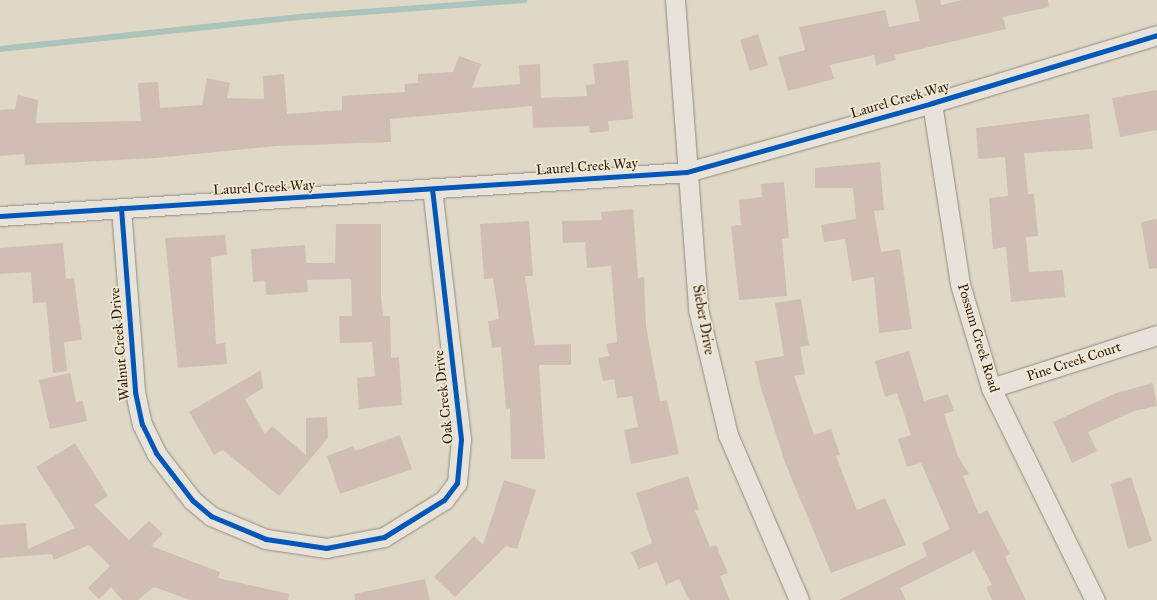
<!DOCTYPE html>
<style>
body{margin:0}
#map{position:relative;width:1157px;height:600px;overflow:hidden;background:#dfd8c7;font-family:"IM FELL Great Primer",serif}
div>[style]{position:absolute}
.stream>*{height:5.5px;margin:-2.75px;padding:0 2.75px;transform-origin:2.75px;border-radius:2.75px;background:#adc4bb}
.building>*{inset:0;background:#d0beb4}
.roads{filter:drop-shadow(0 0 1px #918a7e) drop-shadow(0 0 1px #918a7e)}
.minor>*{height:19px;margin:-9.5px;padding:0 9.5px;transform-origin:9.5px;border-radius:9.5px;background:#e7e3da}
.cycleway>*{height:5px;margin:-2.5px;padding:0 2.5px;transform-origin:2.5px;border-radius:2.5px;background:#0057b8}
span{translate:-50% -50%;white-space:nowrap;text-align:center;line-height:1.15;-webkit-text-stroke:3.5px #f1e9d4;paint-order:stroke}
.street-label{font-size:14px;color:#2e1a0a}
</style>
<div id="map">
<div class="stream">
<div style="left:0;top:49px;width:313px;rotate:-6.1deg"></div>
<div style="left:311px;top:16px;width:214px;rotate:-4.3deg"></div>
</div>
<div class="building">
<div style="clip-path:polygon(915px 0,940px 0,941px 5px,962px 0,1048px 0,1049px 7px,1003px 17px,1006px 29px,895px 55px,896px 60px,876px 65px,874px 55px,830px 65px,834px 79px,788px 91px,778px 57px,805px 50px,799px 27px,885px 10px,889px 27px,920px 21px)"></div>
<div style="clip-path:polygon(758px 34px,768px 65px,750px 71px,740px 40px)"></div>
<div style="clip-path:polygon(459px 56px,481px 64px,472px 88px,520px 84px,519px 65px,540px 64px,541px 98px,587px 96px,586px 85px,595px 84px,593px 64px,628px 60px,633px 119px,608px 121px,609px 131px,590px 133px,589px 126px,533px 128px,532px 106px,390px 119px,391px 142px,277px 146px,155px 158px,25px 165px,24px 154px,0 156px,0 110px,15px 109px,18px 95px,38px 100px,36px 123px,141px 121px,138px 83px,158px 82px,160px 108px,202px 105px,207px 78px,230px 83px,227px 98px,264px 99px,263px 76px,284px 74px,287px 114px,342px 110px,342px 96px,405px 92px,405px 84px,418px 83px,418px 74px,453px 72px)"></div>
<div style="clip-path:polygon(1157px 90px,1157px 130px,1120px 137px,1112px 98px)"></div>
<div style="clip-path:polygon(1089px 114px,1093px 149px,1024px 153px,1028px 194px,1034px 194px,1038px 236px,1026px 237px,1029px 272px,1063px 270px,1065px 297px,1011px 302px,1006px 247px,993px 249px,989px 198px,1008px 196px,1005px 157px,978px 159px,976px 128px)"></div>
<div style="clip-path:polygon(880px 162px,884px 210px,874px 211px,881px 252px,900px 249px,912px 329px,879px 333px,874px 277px,852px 281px,845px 239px,824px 242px,821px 225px,856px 219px,853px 188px,815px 188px,815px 168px)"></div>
<div style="clip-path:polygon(784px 182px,789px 238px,782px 239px,787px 296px,739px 300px,731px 226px,741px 225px,739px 200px,762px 197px,761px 184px)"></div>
<div style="clip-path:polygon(633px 209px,638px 278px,644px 277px,646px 326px,660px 401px,667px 400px,679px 454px,631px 464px,624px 430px,638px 427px,632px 396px,617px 398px,614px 379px,603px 381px,598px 358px,609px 356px,606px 344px,617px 342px,611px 266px,587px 268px,585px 242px,563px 243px,562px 221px,602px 220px,601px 212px)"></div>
<div style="clip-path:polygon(1157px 219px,1157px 268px,1149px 269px,1141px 222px)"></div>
<div style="clip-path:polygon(529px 221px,533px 276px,525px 276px,535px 345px,571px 344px,571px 365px,539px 365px,545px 459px,511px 459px,510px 408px,506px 409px,501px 347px,492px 348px,488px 321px,499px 319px,493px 278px,484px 279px,480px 224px)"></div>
<div style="clip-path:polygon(336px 224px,381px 224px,381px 297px,383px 316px,390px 316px,391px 358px,399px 357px,402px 405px,359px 409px,357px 378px,375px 376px,372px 342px,340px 343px,339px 316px,352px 316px,351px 279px,307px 280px,308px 292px,266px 295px,265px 281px,253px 282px,251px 249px,305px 245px,306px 263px,335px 263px)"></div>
<div style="clip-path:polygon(225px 235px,227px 255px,211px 257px,216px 344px,225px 343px,227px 364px,178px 368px,165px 238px)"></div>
<div style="clip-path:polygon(63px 243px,66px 279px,74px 278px,82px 340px,64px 342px,67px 371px,53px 373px,46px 302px,33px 303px,31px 272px,0 274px,0 248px)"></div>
<div style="clip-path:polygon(801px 299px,809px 345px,800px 347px,805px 374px,794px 376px,814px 435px,831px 429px,840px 455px,836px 456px,857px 510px,885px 498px,906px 545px,831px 573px,786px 465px,760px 385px,755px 361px,784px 356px,775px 303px)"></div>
<div style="clip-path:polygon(909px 351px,924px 401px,948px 394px,954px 411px,944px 414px,958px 456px,969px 474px,963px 476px,979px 514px,987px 510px,1010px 554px,1005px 557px,1026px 600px,992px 600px,986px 587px,992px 585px,974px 551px,900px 588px,906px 600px,839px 600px,927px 556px,922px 543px,950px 529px,921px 463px,907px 467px,898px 439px,911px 435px,897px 393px,885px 397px,875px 361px)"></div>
<div style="clip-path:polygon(261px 370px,263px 388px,245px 399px,265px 434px,272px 426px,306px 455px,306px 418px,327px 417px,328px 438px,279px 496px,223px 450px,214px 455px,189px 412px)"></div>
<div style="clip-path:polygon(70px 373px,76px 402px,83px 401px,87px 421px,50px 429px,39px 380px)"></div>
<div style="clip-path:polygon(1153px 383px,1157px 406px,1134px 411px,1088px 432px,1097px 451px,1072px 463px,1053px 422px,1116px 393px)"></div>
<div style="clip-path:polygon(400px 435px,412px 469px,340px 494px,327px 456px,353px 446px,355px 451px)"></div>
<div style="clip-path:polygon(75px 443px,108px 496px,94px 505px,129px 540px,149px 521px,163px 534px,151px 546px,220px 572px,218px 578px,289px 594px,288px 600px,190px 600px,154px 587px,138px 600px,122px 600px,111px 587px,99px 599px,88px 588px,110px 566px,89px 545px,54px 560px,52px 554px,0 558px,0 525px,26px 523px,28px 549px,75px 528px,36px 467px)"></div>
<div style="clip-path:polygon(688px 476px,699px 509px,695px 511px,710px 547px,716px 545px,728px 573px,720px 576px,730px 600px,689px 600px,679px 579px,666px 585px,657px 562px,639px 569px,631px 552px,652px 543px,636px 493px)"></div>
<div style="clip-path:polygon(1131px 477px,1152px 541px,1128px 549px,1111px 484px)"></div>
<div style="clip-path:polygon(504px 480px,536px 490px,517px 549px,506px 546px,455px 597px,434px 577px,474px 536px,483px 545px)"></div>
<div style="clip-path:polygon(425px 579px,430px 600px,355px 600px,354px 594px)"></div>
</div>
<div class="roads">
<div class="minor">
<div style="left:675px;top:0;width:310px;rotate:85.7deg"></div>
<div style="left:698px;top:309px;width:130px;rotate:76.6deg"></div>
<div style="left:728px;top:435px;width:180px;rotate:66.7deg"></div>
<div style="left:932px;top:103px;width:183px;rotate:81.2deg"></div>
<div style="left:960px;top:284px;width:109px;rotate:73.4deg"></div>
<div style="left:991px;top:388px;width:236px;rotate:63.9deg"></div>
<div style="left:121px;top:208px;width:185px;rotate:85.6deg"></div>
<div style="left:135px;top:392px;width:33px;rotate:78deg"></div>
<div style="left:142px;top:424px;width:32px;rotate:64deg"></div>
<div style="left:156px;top:453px;width:59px;rotate:52.5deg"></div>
<div style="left:192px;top:500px;width:25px;rotate:40deg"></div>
<div style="left:211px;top:516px;width:60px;rotate:22.7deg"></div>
<div style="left:266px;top:539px;width:61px;rotate:8.5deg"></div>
<div style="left:326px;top:548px;width:59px;rotate:-10.7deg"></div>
<div style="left:384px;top:537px;width:70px;rotate:-31.7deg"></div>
<div style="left:444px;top:500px;width:21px;rotate:-53deg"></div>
<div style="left:457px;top:483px;width:44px;rotate:-84.8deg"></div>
<div style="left:461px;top:439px;width:251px;rotate:-96.6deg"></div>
<div style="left:0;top:216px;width:688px;rotate:-3.66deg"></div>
<div style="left:687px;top:172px;width:255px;rotate:-15.7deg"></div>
<div style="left:932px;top:103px;width:235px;rotate:-16.8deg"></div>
<div style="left:991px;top:388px;width:174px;rotate:-17.7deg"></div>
</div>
</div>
<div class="cycleway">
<div style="left:121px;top:208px;width:185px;rotate:85.6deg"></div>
<div style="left:135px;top:392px;width:33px;rotate:78deg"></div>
<div style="left:142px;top:424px;width:32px;rotate:64deg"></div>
<div style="left:156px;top:453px;width:59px;rotate:52.5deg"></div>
<div style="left:192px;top:500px;width:25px;rotate:40deg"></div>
<div style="left:211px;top:516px;width:60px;rotate:22.7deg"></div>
<div style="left:266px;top:539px;width:61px;rotate:8.5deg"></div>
<div style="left:326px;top:548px;width:59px;rotate:-10.7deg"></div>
<div style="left:384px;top:537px;width:70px;rotate:-31.7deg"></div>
<div style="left:444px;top:500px;width:21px;rotate:-53deg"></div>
<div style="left:457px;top:483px;width:44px;rotate:-84.8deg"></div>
<div style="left:461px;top:439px;width:251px;rotate:-96.6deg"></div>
<div style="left:0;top:216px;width:688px;rotate:-3.66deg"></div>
<div style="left:687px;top:172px;width:255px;rotate:-15.7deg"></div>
<div style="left:932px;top:103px;width:235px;rotate:-16.8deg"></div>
</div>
<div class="street-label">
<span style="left:900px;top:100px;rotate:-16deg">Laurel Creek Way</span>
<span style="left:587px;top:167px;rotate:-4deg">Laurel Creek Way</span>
<span style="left:264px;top:188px;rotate:-3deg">Laurel Creek Way</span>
<span style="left:703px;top:320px;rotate:80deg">Sieber Drive</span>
<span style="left:978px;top:338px;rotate:73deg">Possum Creek Road</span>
<span style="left:120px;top:344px;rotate:-95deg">Walnut Creek Drive</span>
<span style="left:1074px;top:362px;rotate:-18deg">Pine Creek Court</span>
<span style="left:444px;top:397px;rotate:-96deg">Oak Creek Drive</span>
</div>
</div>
